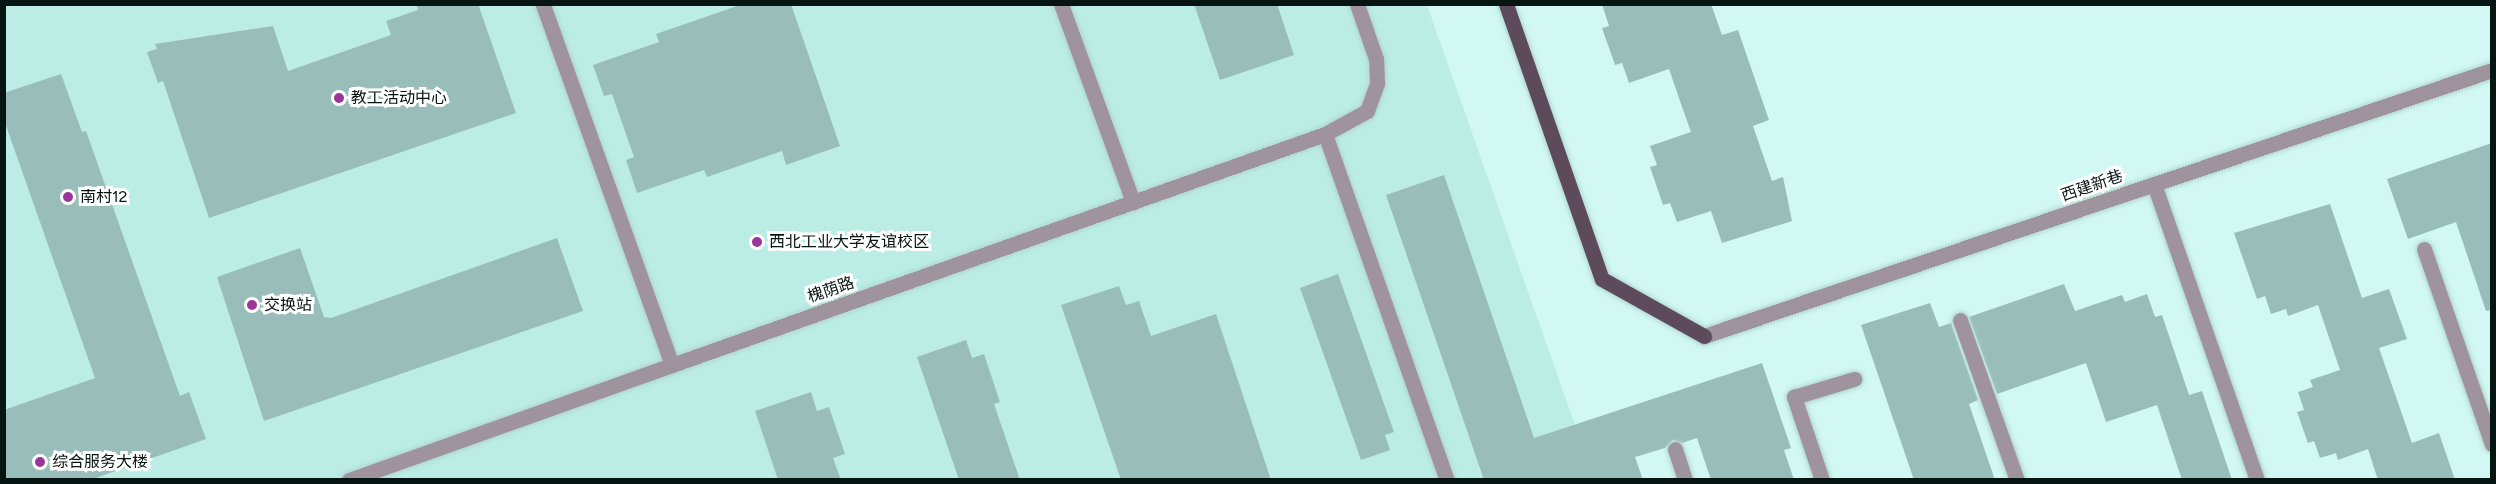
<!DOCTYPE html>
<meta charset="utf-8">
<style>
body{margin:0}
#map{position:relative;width:2496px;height:484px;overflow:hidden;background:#d1f8f2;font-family:Figtree,"Noto Sans SC",sans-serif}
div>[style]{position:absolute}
.built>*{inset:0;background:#bbede5}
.building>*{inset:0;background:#99beb9}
.roads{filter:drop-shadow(0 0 2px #b1d4ce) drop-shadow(0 0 2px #b1d4ce)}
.lane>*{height:15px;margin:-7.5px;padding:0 7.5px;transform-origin:7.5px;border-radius:7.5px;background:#9f949e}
.street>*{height:15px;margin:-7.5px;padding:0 7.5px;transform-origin:7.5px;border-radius:7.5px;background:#9f949e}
.primary>*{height:15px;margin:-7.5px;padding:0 7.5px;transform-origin:7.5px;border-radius:7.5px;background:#5d4b5c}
.dots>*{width:16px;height:16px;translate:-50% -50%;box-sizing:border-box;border:3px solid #fff;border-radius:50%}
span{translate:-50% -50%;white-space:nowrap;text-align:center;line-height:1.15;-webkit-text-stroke:6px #fff;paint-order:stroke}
.poi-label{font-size:16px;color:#061412}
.left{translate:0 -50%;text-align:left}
.street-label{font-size:16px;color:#061412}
.frame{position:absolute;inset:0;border:6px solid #061412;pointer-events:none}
</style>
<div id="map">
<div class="built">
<div style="clip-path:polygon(4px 5px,1427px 5px,1594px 479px,5px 479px)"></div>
</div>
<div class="building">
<div style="clip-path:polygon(416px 4px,478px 4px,516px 113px,209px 218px,163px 81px,158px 83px,147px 52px,157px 49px,155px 44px,273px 26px,288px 71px,391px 35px,386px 21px,418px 10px)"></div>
<div style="clip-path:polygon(743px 4px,791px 4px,840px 146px,786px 165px,782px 151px,707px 177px,704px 170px,637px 193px,626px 160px,634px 157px,612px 94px,604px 96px,593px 65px,659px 42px,656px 34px)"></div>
<div style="clip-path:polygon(1194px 4px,1277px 4px,1294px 55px,1220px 80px)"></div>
<div style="clip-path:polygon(1602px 4px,1711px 4px,1722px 35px,1738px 30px,1769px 120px,1753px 126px,1772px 181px,1783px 177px,1792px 221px,1722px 243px,1711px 211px,1677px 222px,1670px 203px,1663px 205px,1650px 167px,1657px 165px,1650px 146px,1691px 132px,1681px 104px,1669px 69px,1629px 83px,1622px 63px,1615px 65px,1602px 28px,1609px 26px)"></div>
<div style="clip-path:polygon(61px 74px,82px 132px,86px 131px,180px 396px,189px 392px,206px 439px,90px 480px,4px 480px,4px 410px,95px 378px,4px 120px,4px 93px)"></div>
<div style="clip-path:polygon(2492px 143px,2492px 310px,2486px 311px,2456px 222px,2408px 239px,2387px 179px)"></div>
<div style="clip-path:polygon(1444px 175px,1534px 438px,1762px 363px,1791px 448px,1784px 450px,1794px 480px,1711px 480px,1697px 438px,1682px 443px,1673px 440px,1665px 448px,1635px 457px,1643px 480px,1484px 480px,1386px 195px)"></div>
<div style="clip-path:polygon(2330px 204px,2362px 298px,2389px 289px,2407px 339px,2379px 348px,2412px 443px,2439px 433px,2455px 480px,2378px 480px,2368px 449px,2338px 460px,2336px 453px,2320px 458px,2314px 441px,2308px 443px,2297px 412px,2304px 410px,2298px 392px,2313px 387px,2310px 380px,2340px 370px,2318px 305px,2288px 316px,2286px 309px,2271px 314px,2265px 296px,2257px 299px,2234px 233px)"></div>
<div style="clip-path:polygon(557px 238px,583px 311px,264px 421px,217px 277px,300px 248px,324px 317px,331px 318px)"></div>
<div style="clip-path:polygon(1338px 274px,1394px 432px,1385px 435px,1390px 450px,1361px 460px,1300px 288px)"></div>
<div style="clip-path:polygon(2064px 284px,2075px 311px,2122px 295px,2125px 302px,2147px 294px,2155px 317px,2162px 315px,2189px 395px,2202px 391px,2232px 480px,2182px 480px,2157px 405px,2106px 422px,2086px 363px,1997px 394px,1969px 317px)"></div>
<div style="clip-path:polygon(1119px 286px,1126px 305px,1139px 301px,1151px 336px,1216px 314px,1271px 480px,1121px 480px,1061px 305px)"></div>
<div style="clip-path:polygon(1930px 303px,1939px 327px,1951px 323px,1978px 400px,1969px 404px,1995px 480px,1914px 480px,1861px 325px)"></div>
<div style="clip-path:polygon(966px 340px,972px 358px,984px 354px,1000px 402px,994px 404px,1020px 480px,959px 480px,917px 357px)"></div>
<div style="clip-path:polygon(811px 392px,817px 411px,829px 407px,845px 454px,833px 458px,841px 480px,778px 480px,755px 411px)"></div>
</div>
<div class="roads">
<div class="lane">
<div style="left:672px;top:365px;width:693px;rotate:-19.48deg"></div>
<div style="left:1325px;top:134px;width:48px;rotate:-28.7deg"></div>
<div style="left:1367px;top:111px;width:30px;rotate:-70deg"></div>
<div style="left:1377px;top:83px;width:24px;rotate:-92deg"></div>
<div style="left:1376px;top:59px;width:58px;rotate:-109.1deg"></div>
</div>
<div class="street">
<div style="left:1061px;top:4px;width:211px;rotate:70deg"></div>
<div style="left:1325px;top:134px;width:367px;rotate:70.6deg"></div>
<div style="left:2154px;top:184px;width:313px;rotate:70.8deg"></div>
<div style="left:2424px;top:249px;width:188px;rotate:70.8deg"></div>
<div style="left:1960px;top:320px;width:170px;rotate:70.4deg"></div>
<div style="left:1704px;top:336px;width:832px;rotate:-18.65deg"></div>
<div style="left:2492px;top:425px;width:6px;rotate:162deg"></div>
<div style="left:2486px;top:427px;width:18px;rotate:71deg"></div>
<div style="left:1675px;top:449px;width:33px;rotate:72deg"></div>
<div style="left:349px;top:480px;width:343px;rotate:-19.6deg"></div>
<div style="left:672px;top:365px;width:383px;rotate:-109.7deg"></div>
<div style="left:1822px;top:480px;width:88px;rotate:-108.6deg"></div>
<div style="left:1794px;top:397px;width:63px;rotate:-16.7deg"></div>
</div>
<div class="primary">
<div style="left:1506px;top:4px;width:291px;rotate:70.8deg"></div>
<div style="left:1602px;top:279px;width:117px;rotate:29.2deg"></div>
</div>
</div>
<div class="dots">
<div style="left:339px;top:98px;background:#9b3599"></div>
<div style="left:68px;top:197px;background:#9b3599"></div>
<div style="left:757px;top:242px;background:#9b3599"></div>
<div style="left:252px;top:305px;background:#9b3599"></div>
<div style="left:40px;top:462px;background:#9b3599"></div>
</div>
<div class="poi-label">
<span class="left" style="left:351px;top:98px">教工活动中心</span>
<span class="left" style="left:80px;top:197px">南村12</span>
<span class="left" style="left:769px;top:242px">西北工业大学友谊校区</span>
<span class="left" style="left:264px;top:305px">交换站</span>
<span class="left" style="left:52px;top:462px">综合服务大楼</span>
</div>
<div class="street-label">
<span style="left:2092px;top:186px;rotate:-19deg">西建新巷</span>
<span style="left:831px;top:290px;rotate:-19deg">槐荫路</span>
</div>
<div class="frame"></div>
</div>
